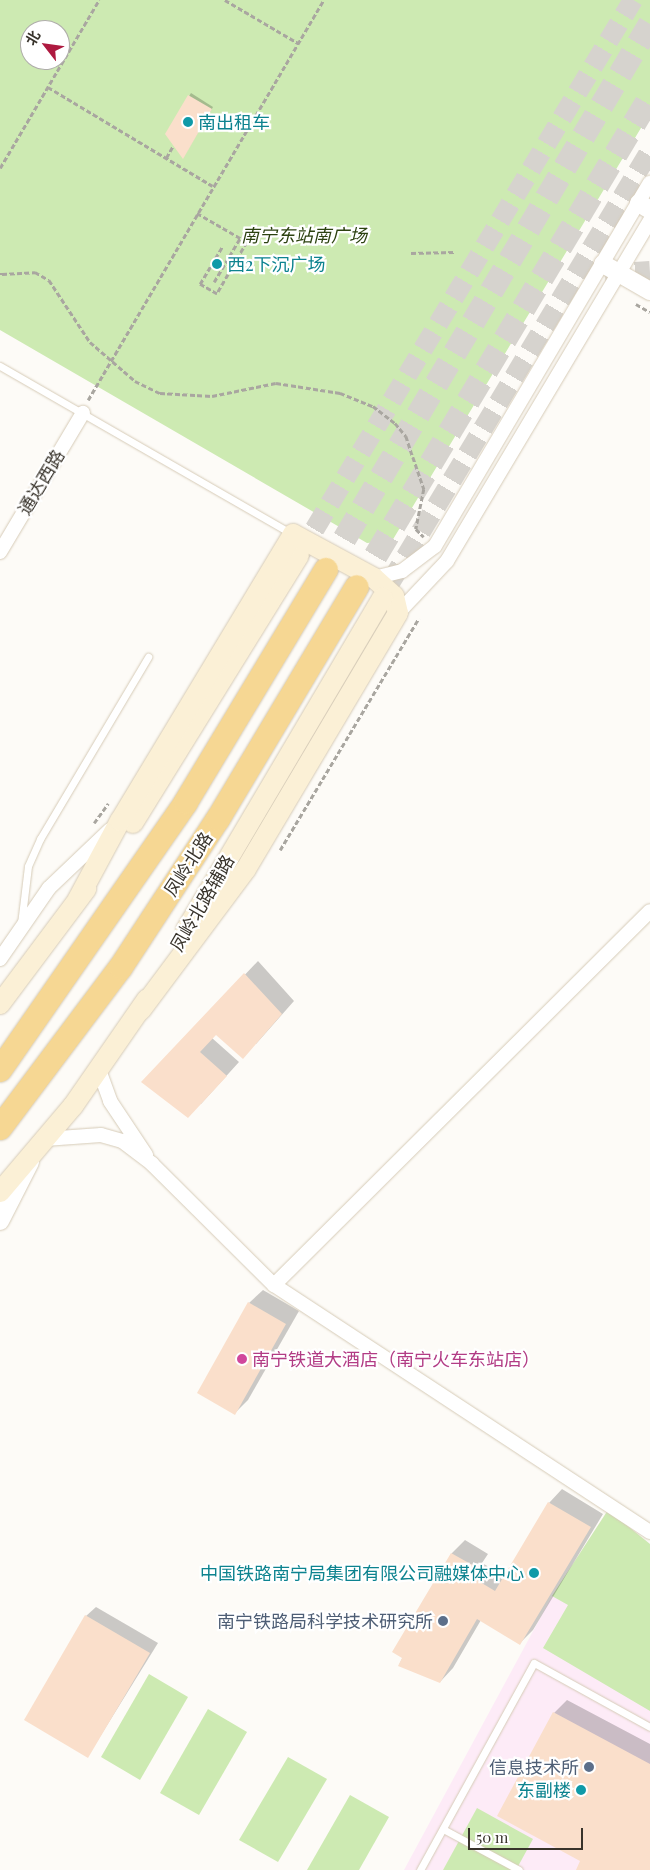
<!DOCTYPE html>
<meta charset="utf-8">
<style>
body{margin:0}
#map{position:relative;width:650px;height:1870px;overflow:hidden;background:#fdfbf7;font-family:"Playfair Display","Noto Sans SC",serif}
div>[style]{position:absolute}
.commercial>*{inset:0;background:#fdebf7}
.green>*{inset:0;background:#cdeab2}
.shadow>*{inset:0;background:#0003}
.building>*{inset:0;background:#fadfcb}
.secondary-tunnel>*{height:20px;margin-top:-10px;transform-origin:0;background:repeating-linear-gradient(90deg,#d6d3ce 0 20px,transparent 0 30px)}
.trunk-tunnel>*{height:24px;margin-top:-12px;transform-origin:0;background:repeating-linear-gradient(90deg,#d6d3ce 0 24px,transparent 0 36px)}
.path>*{height:2.5px;margin-top:-1.25px;transform-origin:0;background:repeating-linear-gradient(90deg,#a9a6a0 0 5px,transparent 0 7.5px)}
.roads{filter:drop-shadow(0 0 1px #d6cbb7) drop-shadow(0 0 1px #d6cbb7)}
.service>*{height:7px;margin:-3.5px;padding:0 3.5px;transform-origin:3.5px;border-radius:3.5px;background:#fff}
.minor>*{height:14px;margin:-7px;padding:0 7px;transform-origin:7px;border-radius:7px;background:#fff}
.tertiary>*{height:18px;margin:-9px;padding:0 9px;transform-origin:9px;border-radius:9px;background:#fff}
.secondary>*{height:20px;margin:-10px;padding:0 10px;transform-origin:10px;border-radius:10px;background:#fbf0d6}
.trunk>*{height:24px;margin:-12px;padding:0 12px;transform-origin:12px;border-radius:12px;background:#f6d793}
.path-bridge>*{height:2.5px;margin-top:-1.25px;transform-origin:0;background:repeating-linear-gradient(90deg,#a9a6a0 0 5px,transparent 0 7.5px)}
.dots>*{width:14px;height:14px;translate:-50% -50%;box-sizing:border-box;border:2px solid #fff;border-radius:50%}
span{translate:-50% -50%;white-space:nowrap;text-align:center;line-height:1.15;-webkit-text-stroke:4.5px #fff;paint-order:stroke}
.culture-label{font-size:18px;color:#0d838f}
.left{translate:0 -50%;text-align:left}
.right{translate:-100% -50%;text-align:right}
.park-label{font-size:18px;color:#2c4210;font-style:italic}
.street-label{font-size:18px;color:#38332b}
.hotel-label{font-size:18px;color:#b23c85}
.service-label{font-size:18px;color:#4e5e75}
.north{position:absolute;left:20px;top:20px;width:50px;height:50px;box-sizing:border-box;background:#fff;border:1px solid #afadaa;border-radius:50%;rotate:300deg;font-size:14px;font-weight:700;line-height:20px;text-align:center;color:#38332b}
.north::after{content:'';display:block;margin:auto;width:18px;height:22px;background:#ae1a40;clip-path:polygon(50% 0,100% 100%,50% 72%,0 100%)}
.scale{position:absolute;left:468px;top:1828px;width:115px;height:22px;box-sizing:border-box;border:2px solid #38332b;border-top:0;padding-left:6px;font-size:15px;line-height:18px;white-space:nowrap;color:#38332b;-webkit-text-stroke:4px #fff;paint-order:stroke}
</style>
<div id="map">
<div class="commercial">
<div style="clip-path:polygon(608px 1510px,650px 1544px,650px 1870px,404px 1870px,552px 1596px)"></div>
</div>
<div class="green">
<div style="clip-path:polygon(evenodd,0 0,650px 0,650px 113px,392px 541px,367px 543px,0 330px,0 0,30px 30px,60px 30px,60px 60px,30px 60px,30px 30px)"></div>
<div style="clip-path:polygon(608px 1510px,650px 1544px,650px 1711px,543px 1648px,568px 1605px,552px 1596px)"></div>
<div style="clip-path:polygon(149px 1674px,188px 1697px,140px 1780px,101px 1757px)"></div>
<div style="clip-path:polygon(208px 1709px,247px 1732px,199px 1815px,160px 1793px)"></div>
<div style="clip-path:polygon(288px 1757px,327px 1779px,278px 1862px,239px 1840px)"></div>
<div style="clip-path:polygon(350px 1795px,389px 1817px,359px 1870px,307px 1870px)"></div>
<div style="clip-path:polygon(477px 1808px,533px 1839px,516px 1870px,443px 1870px)"></div>
</div>
<div class="shadow">
<div style="clip-path:polygon(191px 93px,213px 107px,184px 156px,166px 134px)"></div>
<div style="clip-path:polygon(258px 961px,294px 1001px,256px 1044px,216px 1033px,212px 1038px,239px 1062px,201px 1104px,143px 1082px)"></div>
<div style="clip-path:polygon(263px 1290px,299px 1311px,248px 1400px,235px 1413px,249px 1303px)"></div>
<div style="clip-path:polygon(562px 1489px,603px 1514px,533px 1630px,520px 1643px,481px 1620px,453px 1668px,440px 1682px,399px 1665px,452px 1553px,465px 1540px,488px 1554px,482px 1563px,505px 1576px,549px 1503px)"></div>
<div style="clip-path:polygon(96px 1607px,158px 1643px,88px 1756px,86px 1616px)"></div>
<div style="clip-path:polygon(567px 1700px,650px 1744px,650px 1870px,577px 1870px,582px 1861px,554px 1713px)"></div>
</div>
<div class="building">
<div style="clip-path:polygon(188px 95px,212px 109px,183px 159px,165px 134px)"></div>
<div style="clip-path:polygon(244px 973px,282px 1014px,243px 1059px,216px 1035px,200px 1052px,227px 1076px,188px 1118px,141px 1082px)"></div>
<div style="clip-path:polygon(248px 1302px,286px 1324px,235px 1415px,197px 1393px)"></div>
<div style="clip-path:polygon(548px 1502px,591px 1527px,520px 1645px,477px 1619px,440px 1683px,398px 1666px,402px 1658px,392px 1652px,451px 1553px,476px 1567px,470px 1576px,495px 1591px)"></div>
<div style="clip-path:polygon(85px 1615px,150px 1653px,88px 1758px,24px 1720px)"></div>
<div style="clip-path:polygon(553px 1712px,650px 1764px,650px 1870px,576px 1870px,580px 1861px,497px 1816px)"></div>
</div>
<div class="secondary-tunnel">
<div style="left:605px;top:274px;width:45px;rotate:-3.8deg"></div>
<div style="left:299px;top:555px;width:648px;rotate:-58.96deg"></div>
<div style="left:390px;top:583px;width:504px;rotate:-58.96deg"></div>
</div>
<div class="trunk-tunnel">
<div style="left:326px;top:570px;width:635px;rotate:-59.31deg"></div>
<div style="left:357px;top:587px;width:571px;rotate:-59.12deg"></div>
</div>
<div class="path">
<div style="left:225px;top:0;width:85px;rotate:30.5deg"></div>
<div style="left:48px;top:87px;width:192px;rotate:31deg"></div>
<div style="left:166px;top:158px;width:14px;rotate:-60deg"></div>
<div style="left:0;top:168px;width:195px;rotate:-59.5deg"></div>
<div style="left:197px;top:213px;width:58px;rotate:30.1deg"></div>
<div style="left:247px;top:242px;width:60px;rotate:120deg"></div>
<div style="left:217px;top:294px;width:20px;rotate:-150deg"></div>
<div style="left:200px;top:284px;width:43px;rotate:-59.3deg"></div>
<div style="left:411px;top:253px;width:43px;rotate:-1.3deg"></div>
<div style="left:0;top:274px;width:2px"></div>
<div style="left:214px;top:282px;width:51px;rotate:-59.4deg"></div>
<div style="left:636px;top:304px;width:16px;rotate:30deg"></div>
<div style="left:88px;top:400px;width:464px;rotate:-59.5deg"></div>
<div style="left:413px;top:457px;width:34px;rotate:71deg"></div>
<div style="left:424px;top:489px;width:41px;rotate:101.3deg"></div>
<div style="left:416px;top:529px;width:11px;rotate:45deg"></div>
<div style="left:94px;top:823px;width:24px;rotate:-54deg"></div>
<div style="left:280px;top:850px;width:270px;rotate:-59.1deg"></div>
</div>
<div class="roads">
<div class="service">
<div style="left:0;top:366px;width:337px;rotate:29.9deg"></div>
<div style="left:21px;top:924px;width:58px;rotate:-83.1deg"></div>
<div style="left:28px;top:866px;width:30px;rotate:-66deg"></div>
<div style="left:40px;top:839px;width:212px;rotate:-59.3deg"></div>
<div style="left:443px;top:1829px;width:86px;rotate:28.3deg"></div>
<div style="left:420px;top:1870px;width:236px;rotate:-61.2deg"></div>
<div style="left:534px;top:1663px;width:132px;rotate:28.9deg"></div>
</div>
<div class="minor">
<div style="left:0;top:552px;width:162px;rotate:-59.2deg"></div>
<div style="left:374px;top:578px;width:29px;rotate:-14deg"></div>
<div style="left:402px;top:571px;width:41px;rotate:-37.1deg"></div>
<div style="left:435px;top:546px;width:422px;rotate:-59.4deg"></div>
<div style="left:398px;top:613px;width:71px;rotate:-46.7deg"></div>
<div style="left:447px;top:561px;width:396px;rotate:-59.2deg"></div>
<div style="left:0;top:959px;width:86px;rotate:-55.4deg"></div>
<div style="left:49px;top:888px;width:84px;rotate:-43.6deg"></div>
<div style="left:99px;top:1070px;width:33px;rotate:70deg"></div>
<div style="left:110px;top:1101px;width:65px;rotate:56.3deg"></div>
<div style="left:45px;top:1139px;width:56px;rotate:-4.1deg"></div>
<div style="left:101px;top:1135px;width:22px;rotate:16deg"></div>
<div style="left:122px;top:1141px;width:38px;rotate:37deg"></div>
<div style="left:152px;top:1164px;width:172px;rotate:44.8deg"></div>
<div style="left:274px;top:1285px;width:450px;rotate:33.3deg"></div>
<div style="left:274px;top:1285px;width:530px;rotate:-44.85deg"></div>
</div>
<div class="tertiary">
<div style="left:639px;top:203px;width:13px;rotate:32deg"></div>
<div style="left:603px;top:264px;width:54px;rotate:29.9deg"></div>
<div style="left:0;top:1221px;width:66px;rotate:-63deg"></div>
</div>
<div class="secondary">
<div style="left:133px;top:823px;width:315px;rotate:-58.2deg"></div>
<div style="left:78px;top:899px;width:89px;rotate:-61.7deg"></div>
<div style="left:120px;top:821px;width:335px;rotate:-58.9deg"></div>
<div style="left:293px;top:534px;width:92px;rotate:28.5deg"></div>
<div style="left:374px;top:578px;width:27px;rotate:42deg"></div>
<div style="left:394px;top:596px;width:17px;rotate:77deg"></div>
<div style="left:398px;top:613px;width:298px;rotate:120.7deg"></div>
<div style="left:246px;top:869px;width:176px;rotate:126.7deg"></div>
<div style="left:186px;top:930px;width:386px;rotate:-59.4deg"></div>
<div style="left:0;top:1004px;width:144px;rotate:-53.2deg"></div>
<div style="left:0;top:1192px;width:113px;rotate:-49.7deg"></div>
<div style="left:73px;top:1106px;width:130px;rotate:-55.3deg"></div>
</div>
<div class="trunk">
<div style="left:0;top:1070px;width:326px;rotate:-55.2deg"></div>
<div style="left:186px;top:802px;width:271px;rotate:-58.9deg"></div>
<div style="left:0;top:1128px;width:201px;rotate:-53.1deg"></div>
<div style="left:121px;top:967px;width:177px;rotate:-56.8deg"></div>
<div style="left:218px;top:819px;width:270px;rotate:-59.1deg"></div>
</div>
</div>
<div class="path-bridge">
<div style="left:2px;top:274px;width:33px;rotate:-3deg"></div>
<div style="left:35px;top:272px;width:16px;rotate:30deg"></div>
<div style="left:49px;top:280px;width:74px;rotate:56.5deg"></div>
<div style="left:90px;top:342px;width:60px;rotate:40.9deg"></div>
<div style="left:135px;top:381px;width:28px;rotate:26deg"></div>
<div style="left:160px;top:393px;width:52px;rotate:3.3deg"></div>
<div style="left:212px;top:396px;width:65px;rotate:-11.5deg"></div>
<div style="left:276px;top:383px;width:65px;rotate:8.9deg"></div>
<div style="left:340px;top:393px;width:35px;rotate:22deg"></div>
<div style="left:373px;top:406px;width:28px;rotate:38deg"></div>
<div style="left:395px;top:423px;width:17px;rotate:50deg"></div>
<div style="left:406px;top:436px;width:22px;rotate:72deg"></div>
</div>
<div class="dots">
<div style="left:188px;top:122px;background:#0f9aa8"></div>
<div style="left:217px;top:264px;background:#0f9aa8"></div>
<div style="left:242px;top:1359px;background:#d1479c"></div>
<div style="left:534px;top:1573px;background:#0f9aa8"></div>
<div style="left:443px;top:1621px;background:#5c6f8a"></div>
<div style="left:589px;top:1767px;background:#5c6f8a"></div>
<div style="left:581px;top:1790px;background:#0f9aa8"></div>
</div>
<div class="culture-label">
<span class="left" style="left:198px;top:122px">南出租车</span>
<span class="left" style="left:227px;top:264px">西2下沉广场</span>
<span class="right" style="left:524px;top:1573px">中国铁路南宁局集团有限公司融媒体中心</span>
<span class="right" style="left:571px;top:1790px">东副楼</span>
</div>
<div class="park-label">
<span style="left:304px;top:235px">南宁东站南广场</span>
</div>
<div class="street-label">
<span style="left:41px;top:482px;rotate:-59deg">通达西路</span>
<span style="left:188px;top:864px;rotate:-57deg">凤岭北路</span>
<span style="left:202px;top:903px;rotate:-60deg">凤岭北路辅路</span>
</div>
<div class="hotel-label">
<span class="left" style="left:252px;top:1359px">南宁铁道大酒店（南宁火车东站店）</span>
</div>
<div class="service-label">
<span class="right" style="left:433px;top:1621px">南宁铁路局科学技术研究所</span>
<span class="right" style="left:579px;top:1767px">信息技术所</span>
</div>
<div class="north">北</div>
<div class="scale">50 m</div>
</div>
